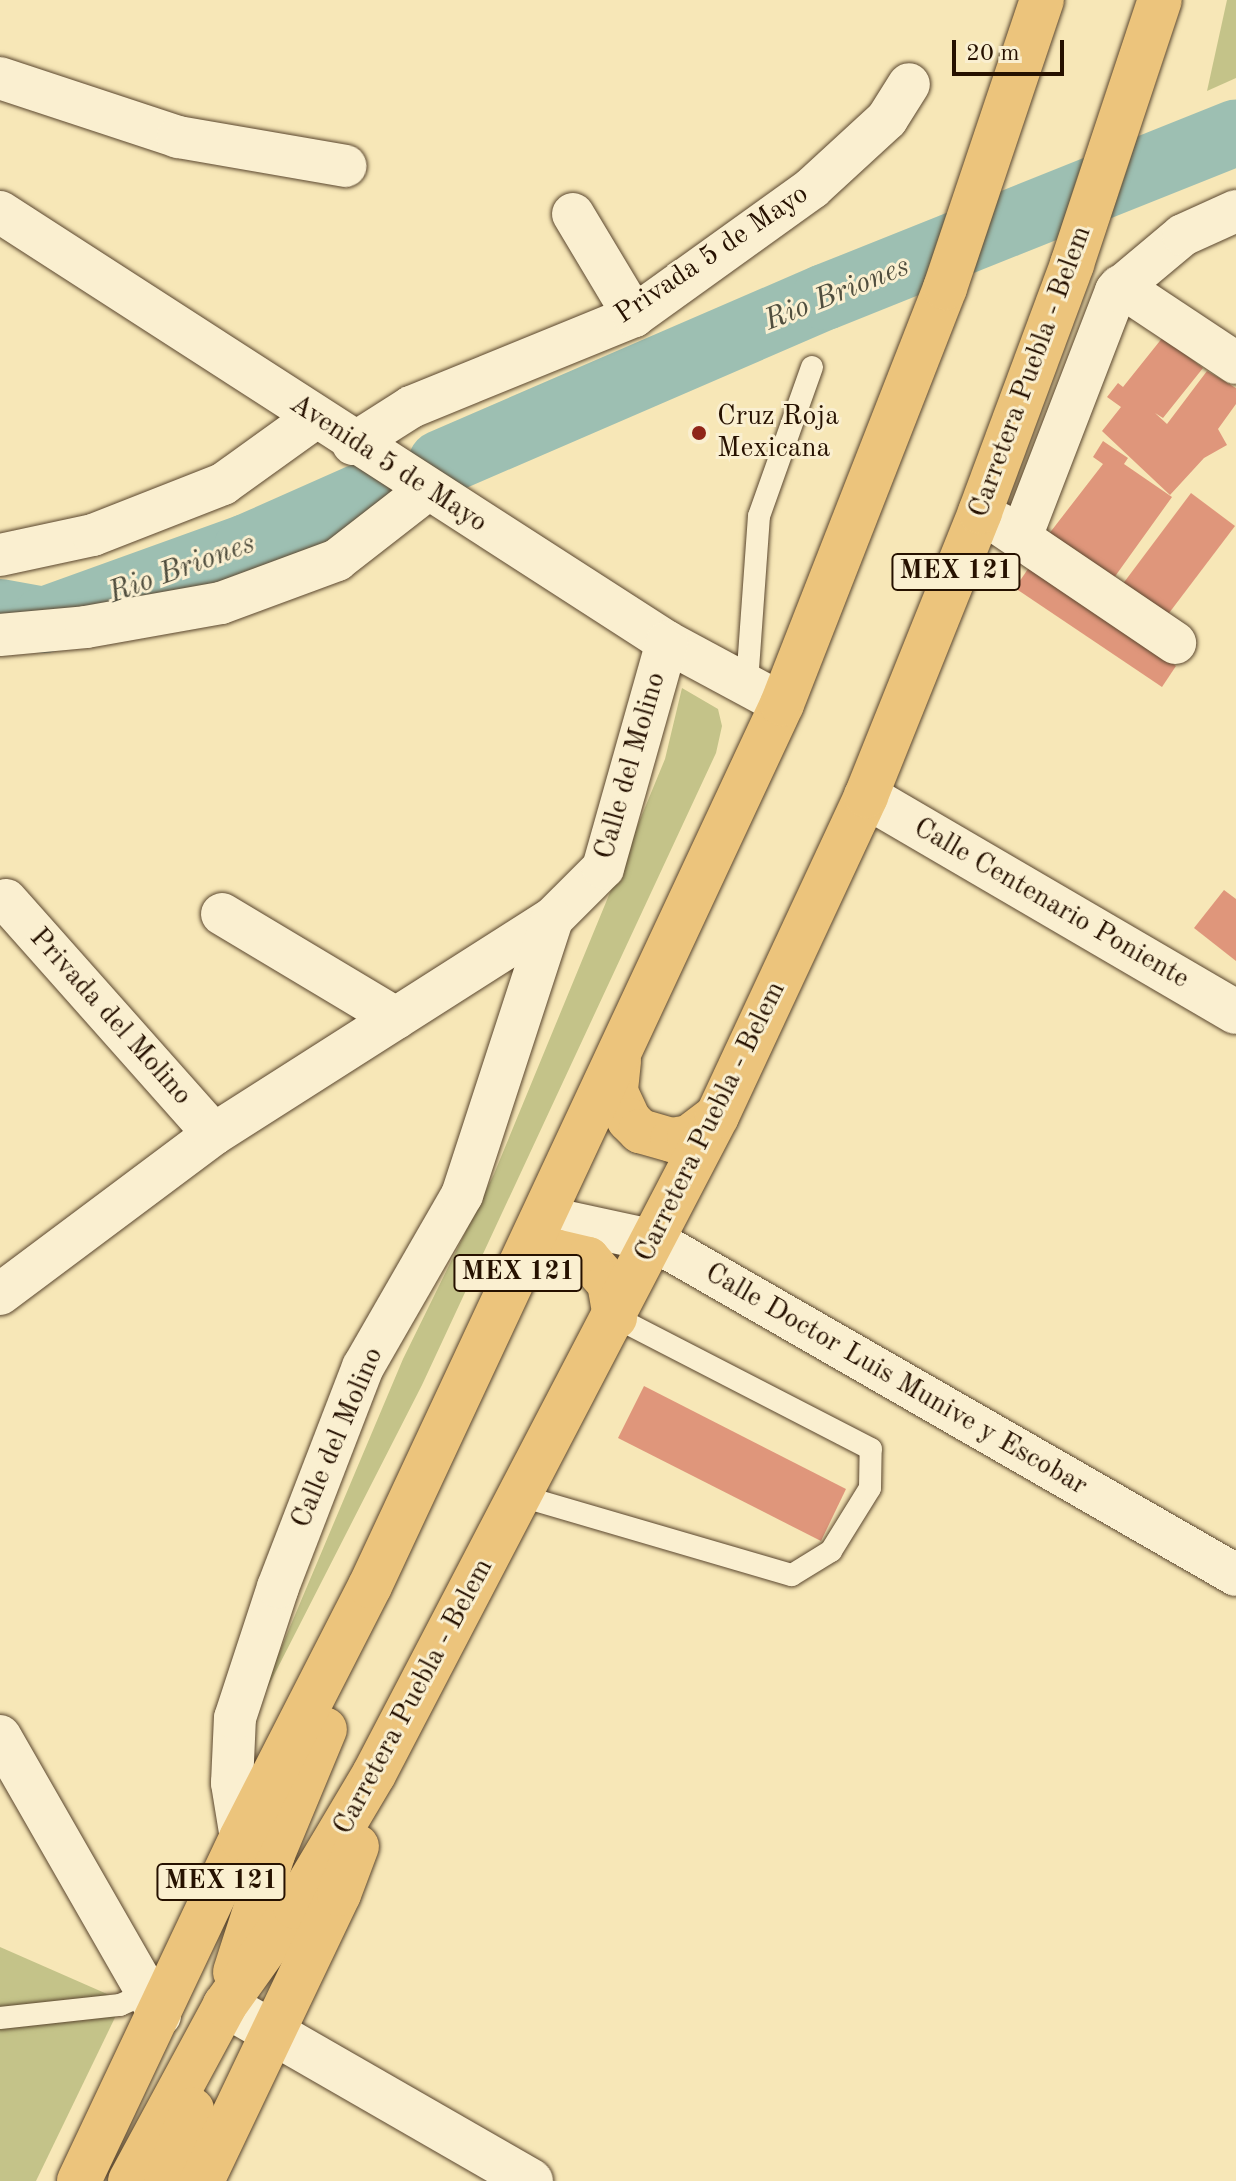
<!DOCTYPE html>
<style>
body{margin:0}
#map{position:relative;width:1236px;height:2181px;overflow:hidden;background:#f7e7b7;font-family:"Old Standard TT",serif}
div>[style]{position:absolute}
.green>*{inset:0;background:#c4c389}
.river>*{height:66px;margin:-33px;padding:0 33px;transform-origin:33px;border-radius:33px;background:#9dbfb2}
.building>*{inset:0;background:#df967b}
.roads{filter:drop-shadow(0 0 2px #5a462e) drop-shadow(0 0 2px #5a462e)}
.lane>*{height:22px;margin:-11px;padding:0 11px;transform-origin:11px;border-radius:11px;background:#faefd0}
.street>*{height:42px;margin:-21px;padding:0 21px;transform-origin:21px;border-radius:21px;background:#faefd0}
.secondary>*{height:44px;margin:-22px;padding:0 22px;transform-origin:22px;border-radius:22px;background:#faefd0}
.primary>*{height:44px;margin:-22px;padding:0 22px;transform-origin:22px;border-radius:22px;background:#ecc47c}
.dots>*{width:22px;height:22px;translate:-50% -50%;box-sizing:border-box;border:4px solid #faefd0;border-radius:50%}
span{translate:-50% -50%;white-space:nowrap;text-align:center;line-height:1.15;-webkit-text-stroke:6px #faefd0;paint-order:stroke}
.shield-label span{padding:2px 6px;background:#faefd0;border:2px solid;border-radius:6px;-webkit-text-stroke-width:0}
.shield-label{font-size:26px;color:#261100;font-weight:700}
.street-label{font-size:28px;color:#261100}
.poi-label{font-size:28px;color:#261100}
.left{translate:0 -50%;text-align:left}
.water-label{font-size:30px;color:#504e3e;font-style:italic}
.scale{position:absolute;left:952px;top:40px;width:112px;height:36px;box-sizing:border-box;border:4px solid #261100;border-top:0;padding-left:10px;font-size:24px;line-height:28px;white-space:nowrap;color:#261100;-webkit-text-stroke:6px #faefd0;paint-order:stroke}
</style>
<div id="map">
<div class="green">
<div style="clip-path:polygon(1227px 0,1236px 0,1236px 78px,1207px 91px)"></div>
<div style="clip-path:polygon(682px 688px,718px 709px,722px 726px,716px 753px,422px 1385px,249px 1724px,403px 1359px,494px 1174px,665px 759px)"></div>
<div style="clip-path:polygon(0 1947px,123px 2001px,36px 2181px,0 2181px)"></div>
</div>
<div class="river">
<div style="left:441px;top:463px;width:418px;rotate:-23.4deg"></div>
<div style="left:825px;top:297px;width:443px;rotate:-21.8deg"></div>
<div style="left:0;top:612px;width:45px;rotate:10.3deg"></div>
<div style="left:44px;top:620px;width:216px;rotate:-19.8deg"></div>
<div style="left:247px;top:547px;width:124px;rotate:-23.9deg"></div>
</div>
<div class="building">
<div style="clip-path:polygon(1163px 337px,1203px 368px,1163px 418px,1155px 413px,1167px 424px,1207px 371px,1236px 388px,1236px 404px,1218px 429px,1227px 445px,1204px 458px,1170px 495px,1102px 431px,1121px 407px,1107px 397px,1118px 383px,1123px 387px)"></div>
<div style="clip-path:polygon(1103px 441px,1128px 458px,1124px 464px,1172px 497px,1111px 582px,1045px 539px,1103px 464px,1093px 457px)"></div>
<div style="clip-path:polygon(1191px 493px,1235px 526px,1163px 621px,1119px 589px)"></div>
<div style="clip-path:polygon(1030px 566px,1176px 666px,1162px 687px,1015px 588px)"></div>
<div style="clip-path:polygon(1224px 890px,1236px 899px,1236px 961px,1194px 928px)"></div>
<div style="clip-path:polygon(644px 1386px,846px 1489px,821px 1541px,618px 1438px)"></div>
</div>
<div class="roads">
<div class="lane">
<div style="left:747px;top:683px;width:167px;rotate:-85.9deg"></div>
<div style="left:759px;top:516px;width:158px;rotate:-70.4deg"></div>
<div style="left:521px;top:1496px;width:282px;rotate:16.3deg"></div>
<div style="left:792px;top:1575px;width:46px;rotate:-31.6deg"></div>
<div style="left:831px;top:1551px;width:74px;rotate:-58.2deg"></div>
<div style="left:870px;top:1488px;width:39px;rotate:-89deg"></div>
<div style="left:871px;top:1449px;width:288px;rotate:-152.7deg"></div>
<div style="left:0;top:2018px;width:121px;rotate:-6.2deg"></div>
<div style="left:120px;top:2005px;width:30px;rotate:-24deg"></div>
</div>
<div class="street">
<div style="left:0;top:78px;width:188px;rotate:18.3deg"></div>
<div style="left:178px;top:137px;width:170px;rotate:9.8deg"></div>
<div style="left:0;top:212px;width:794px;rotate:32.81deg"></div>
<div style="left:667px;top:642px;width:131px;rotate:28.3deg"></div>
<div style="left:573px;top:214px;width:119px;rotate:59.1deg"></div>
<div style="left:1120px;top:286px;width:139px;rotate:33.6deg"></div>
<div style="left:353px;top:444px;width:69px;rotate:-32.5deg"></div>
<div style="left:411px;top:407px;width:241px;rotate:-22.2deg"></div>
<div style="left:634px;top:316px;width:219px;rotate:-35.7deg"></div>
<div style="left:812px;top:188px;width:102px;rotate:-42.6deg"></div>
<div style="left:887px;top:119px;width:41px;rotate:-57.8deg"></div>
<div style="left:998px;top:523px;width:214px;rotate:34.1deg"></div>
<div style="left:1021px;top:537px;width:264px;rotate:-68.9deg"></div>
<div style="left:1116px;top:291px;width:87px;rotate:-39.9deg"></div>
<div style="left:1183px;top:235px;width:58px;rotate:-24.4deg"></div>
<div style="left:0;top:555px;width:95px;rotate:-12.1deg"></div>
<div style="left:93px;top:535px;width:140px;rotate:-21.4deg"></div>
<div style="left:223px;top:484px;width:113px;rotate:-35.7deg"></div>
<div style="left:0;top:635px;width:86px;rotate:-5.3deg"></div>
<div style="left:86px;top:627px;width:137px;rotate:-10.1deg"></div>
<div style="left:221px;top:603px;width:124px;rotate:-20.3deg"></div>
<div style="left:337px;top:560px;width:114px;rotate:-37.9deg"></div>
<div style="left:6px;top:900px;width:313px;rotate:48.4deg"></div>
<div style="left:222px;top:914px;width:203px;rotate:30.9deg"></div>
<div style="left:544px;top:1217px;width:114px;rotate:12.2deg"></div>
<div style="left:655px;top:1241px;width:670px;rotate:29.89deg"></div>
<div style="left:0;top:1294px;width:267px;rotate:-36.8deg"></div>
<div style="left:214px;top:1134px;width:401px;rotate:-32.5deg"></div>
<div style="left:552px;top:919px;width:72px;rotate:-45deg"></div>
<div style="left:603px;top:868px;width:235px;rotate:-74.2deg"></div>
<div style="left:0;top:1736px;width:322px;rotate:60.2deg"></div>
<div style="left:241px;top:1838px;width:56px;rotate:-99.3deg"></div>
<div style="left:232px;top:1783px;width:65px;rotate:-87.4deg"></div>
<div style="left:235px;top:1718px;width:138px;rotate:-71.8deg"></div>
<div style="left:278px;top:1587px;width:236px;rotate:-68.9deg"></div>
<div style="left:363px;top:1367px;width:198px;rotate:-60.1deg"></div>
<div style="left:462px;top:1195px;width:290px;rotate:-71.9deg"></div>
</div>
<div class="secondary">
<div style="left:866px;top:796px;width:428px;rotate:30.3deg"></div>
<div style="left:225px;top:2005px;width:353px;rotate:29.9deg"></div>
</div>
<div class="primary">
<div style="left:619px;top:1061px;width:31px;rotate:96deg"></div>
<div style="left:616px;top:1092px;width:31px;rotate:65deg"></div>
<div style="left:629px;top:1120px;width:16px;rotate:45deg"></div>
<div style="left:640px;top:1131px;width:33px;rotate:16deg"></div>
<div style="left:672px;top:1140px;width:17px;rotate:-10deg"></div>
<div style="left:689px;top:1137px;width:35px;rotate:-37deg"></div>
<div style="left:523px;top:1264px;width:34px;rotate:-23deg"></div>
<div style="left:554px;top:1251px;width:35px;rotate:13deg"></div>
<div style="left:588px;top:1259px;width:32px;rotate:49deg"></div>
<div style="left:609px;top:1283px;width:35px;rotate:80deg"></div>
<div style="left:235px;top:1972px;width:124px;rotate:-72.1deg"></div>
<div style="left:273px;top:1854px;width:135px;rotate:-67.4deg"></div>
<div style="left:79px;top:2181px;width:379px;rotate:-64.7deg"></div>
<div style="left:241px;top:1838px;width:283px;rotate:-62.9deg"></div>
<div style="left:370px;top:1586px;width:973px;rotate:-64.96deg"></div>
<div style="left:782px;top:704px;width:447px;rotate:-68.6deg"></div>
<div style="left:945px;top:288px;width:304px;rotate:-71.4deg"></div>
<div style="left:130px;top:2181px;width:200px;rotate:-61.6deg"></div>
<div style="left:225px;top:2005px;width:120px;rotate:-54.5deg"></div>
<div style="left:295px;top:1907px;width:155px;rotate:-59.3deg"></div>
<div style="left:374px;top:1774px;width:742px;rotate:-62.47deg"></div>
<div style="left:717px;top:1116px;width:353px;rotate:-65deg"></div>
<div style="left:866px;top:796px;width:306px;rotate:-68.1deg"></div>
<div style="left:980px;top:512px;width:265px;rotate:-69.6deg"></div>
<div style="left:1072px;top:264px;width:278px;rotate:-71.6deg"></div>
<div style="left:166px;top:2181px;width:76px;rotate:-69.9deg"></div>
<div style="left:202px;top:2181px;width:318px;rotate:-64.5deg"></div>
<div style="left:339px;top:1894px;width:51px;rotate:-69.4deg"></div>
</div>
</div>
<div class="dots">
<div style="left:699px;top:433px;background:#8f2418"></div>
</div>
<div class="shield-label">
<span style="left:956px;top:572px">MEX 121</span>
<span style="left:518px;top:1273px">MEX 121</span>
<span style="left:221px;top:1882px">MEX 121</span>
</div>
<div class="street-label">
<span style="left:712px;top:255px;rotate:-34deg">Privada 5 de Mayo</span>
<span style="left:1031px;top:372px;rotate:-70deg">Carretera Puebla - Belem</span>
<span style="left:388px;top:464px;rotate:33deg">Avenida 5 de Mayo</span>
<span style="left:631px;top:766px;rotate:-74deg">Calle del Molino</span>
<span style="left:1051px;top:904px;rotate:30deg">Calle Centenario Poniente</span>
<span style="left:110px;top:1017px;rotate:48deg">Privada del Molino</span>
<span style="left:711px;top:1122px;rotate:-64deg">Carretera Puebla - Belem</span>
<span style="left:896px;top:1380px;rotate:30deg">Calle Doctor Luis Munive y Escobar</span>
<span style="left:338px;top:1438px;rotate:-67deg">Calle del Molino</span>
<span style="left:414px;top:1697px;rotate:-62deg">Carretera Puebla - Belem</span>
</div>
<div class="poi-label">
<span class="left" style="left:717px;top:433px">Cruz Roja<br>Mexicana</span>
</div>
<div class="water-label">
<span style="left:837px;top:294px;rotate:-22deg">Rio Briones</span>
<span style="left:182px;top:569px;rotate:-20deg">Rio Briones</span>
</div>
<div class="scale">20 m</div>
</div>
